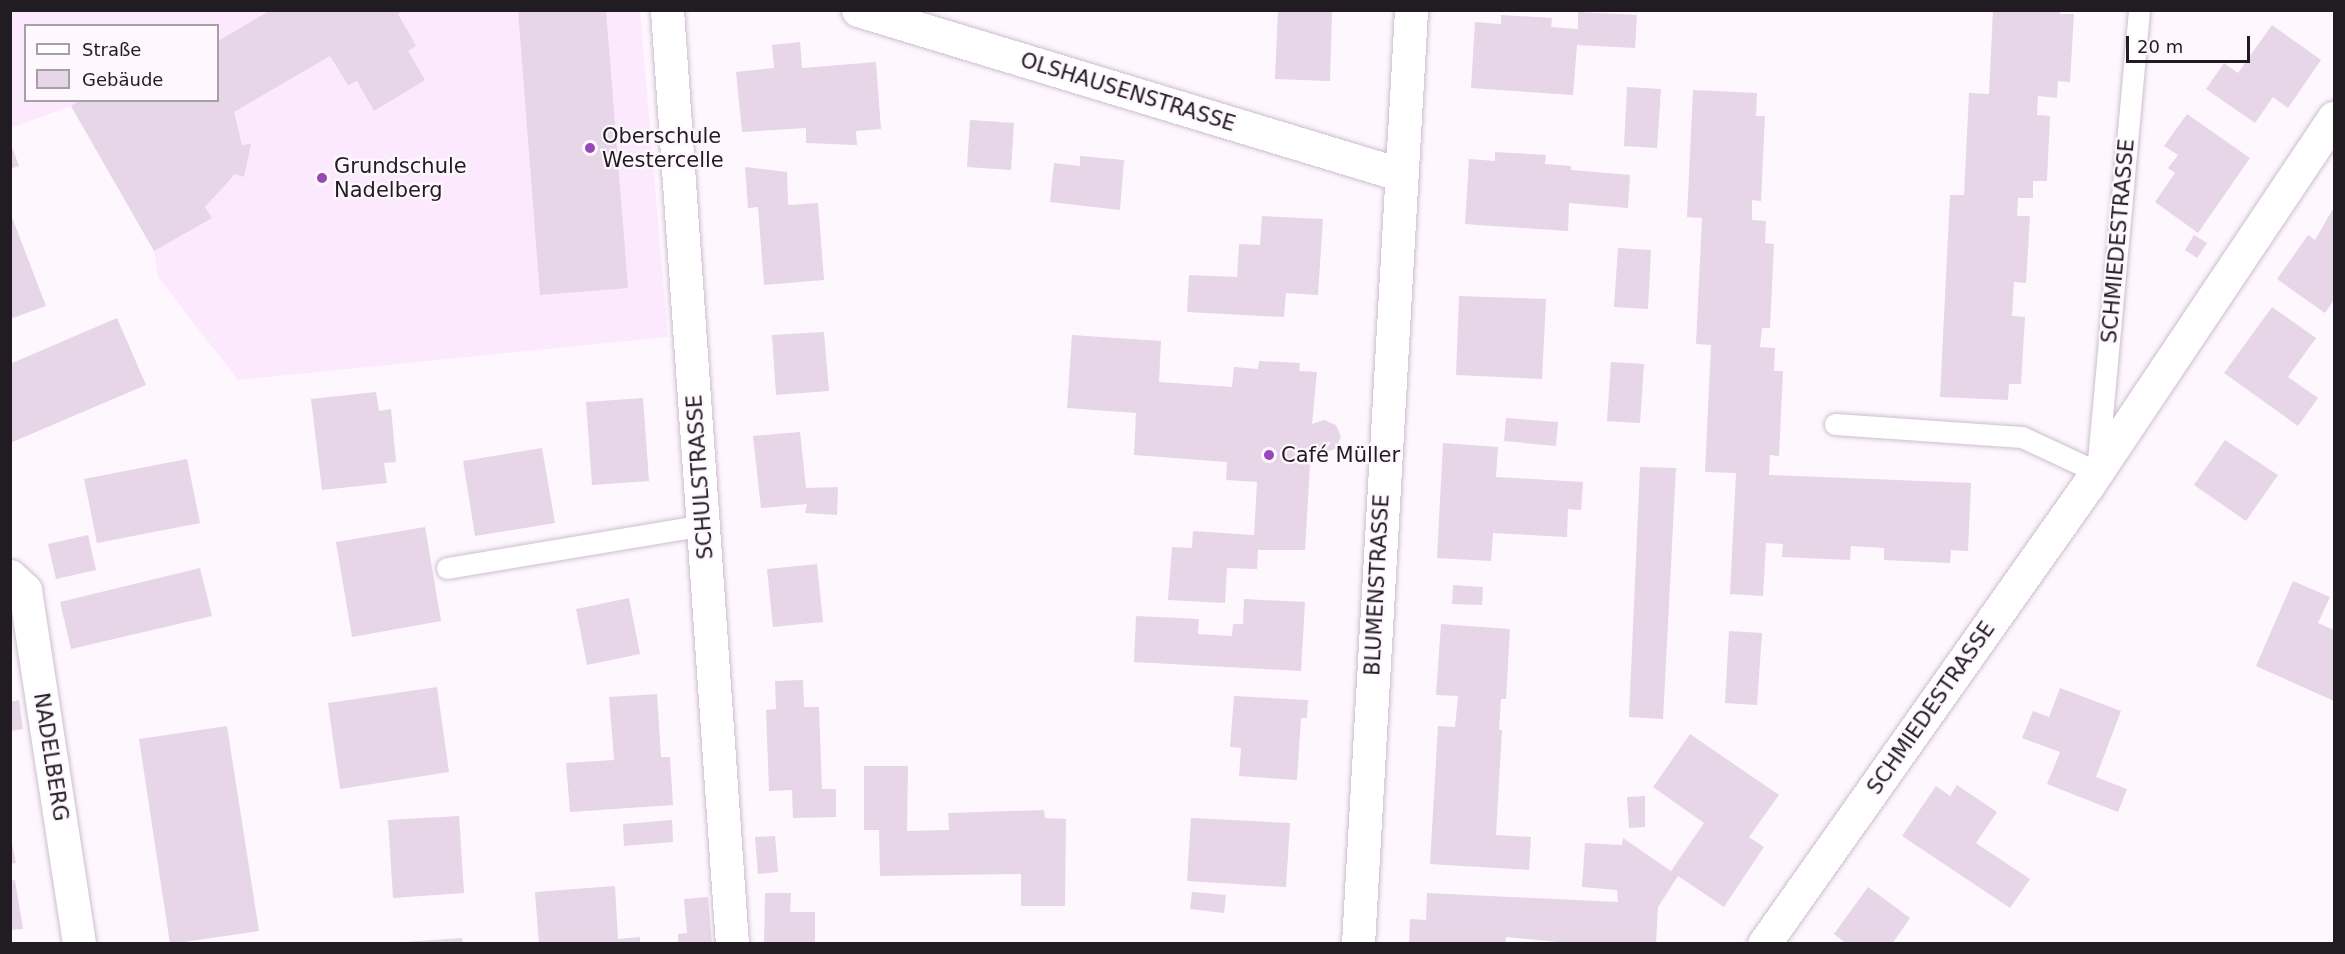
<!DOCTYPE html>
<meta charset="utf-8">
<style>
body{margin:0}
#map{position:relative;width:2345px;height:954px;overflow:hidden;background:#fef7fe;font-family:"DejaVu Sans",sans-serif}
div>[style]{position:absolute}
.built>*{inset:0;background:#fde9fd}
.building>*{inset:0;background:#e7d5e8}
.roads{filter:drop-shadow(0 0 2px #cfbdd0) drop-shadow(0 0 2px #cfbdd0)}
.lane>*{height:21px;margin:-10.5px;padding:0 10.5px;transform-origin:10.5px;border-radius:10.5px;background:#fff}
.street>*{height:33px;margin:-16.5px;padding:0 16.5px;transform-origin:16.5px;border-radius:16.5px;background:#fff}
.dots>*{width:16px;height:16px;translate:-50% -50%;box-sizing:border-box;border:3px solid #fef7fe;border-radius:50%}
span{translate:-50% -50%;white-space:nowrap;text-align:center;line-height:1.15;-webkit-text-stroke:4.5px #fef7fe;paint-order:stroke}
.street-label{font-size:21px;color:#211b22}
.poi-label{font-size:21px;color:#211b22}
.left{translate:0 -50%;text-align:left}
.frame{position:absolute;inset:0;border:12px solid #211b22;pointer-events:none}
.legend{position:absolute;left:24px;top:24px;width:195px;height:78px;box-sizing:border-box;background:#fef7fe;border:2px solid #a69fa6;margin:0;padding:8px 10px;list-style:none;font-size:18px;color:#211b22}
.legend li{display:flex;align-items:center;gap:12px;height:30px}
.legend b{width:30px;border:2px solid #a69fa6}
.scale{position:absolute;left:2126px;top:36px;width:124px;height:27px;box-sizing:border-box;border:3px solid #211b22;border-top:0;padding-left:8px;font-size:18px;line-height:21px;white-space:nowrap;color:#211b22;-webkit-text-stroke:4px #fef7fe;paint-order:stroke}
</style>
<div id="map">
<div class="built">
<div style="clip-path:polygon(evenodd,11px 11px,640px 11px,668px 337px,238px 380px,158px 277px,154px 251px,71px 106px,11px 128px,11px 11px,26px 26px,218px 26px,218px 100px,26px 100px,26px 26px)"></div>
</div>
<div class="building">
<div style="clip-path:polygon(271px 10px,404px 10px,398px 14px,416px 46px,408px 51px,425px 80px,374px 111px,357px 81px,348px 85px,330px 56px,234px 112px,242px 145px,251px 144px,244px 177px,235px 174px,205px 207px,212px 218px,154px 251px,71px 106px,80px 100px,218px 100px,218px 41px)"></div>
<div style="clip-path:polygon(518px 10px,606px 10px,628px 288px,540px 295px)"></div>
<div style="clip-path:polygon(1278px 10px,1332px 10px,1330px 81px,1275px 79px)"></div>
<div style="clip-path:polygon(1993px 10px,2061px 10px,2060px 14px,2074px 14px,2070px 82px,2058px 81px,2057px 98px,2038px 96px,2037px 115px,2050px 116px,2047px 181px,2033px 181px,2033px 198px,2018px 198px,2017px 216px,2030px 216px,2026px 283px,2014px 282px,2012px 316px,2025px 317px,2021px 384px,2009px 384px,2008px 400px,1940px 397px,1950px 195px,1964px 195px,1969px 93px,1989px 94px)"></div>
<div style="clip-path:polygon(1578px 12px,1637px 15px,1635px 48px,1577px 45px,1573px 95px,1471px 88px,1475px 22px,1501px 24px,1501px 15px,1552px 18px,1551px 27px,1578px 29px)"></div>
<div style="clip-path:polygon(2272px 25px,2321px 60px,2288px 108px,2273px 97px,2255px 123px,2206px 89px,2224px 63px,2238px 73px)"></div>
<div style="clip-path:polygon(800px 42px,802px 68px,876px 62px,881px 129px,856px 131px,857px 145px,806px 143px,806px 128px,742px 132px,736px 72px,774px 68px,772px 45px)"></div>
<div style="clip-path:polygon(1627px 87px,1661px 89px,1657px 148px,1624px 146px)"></div>
<div style="clip-path:polygon(1693px 90px,1757px 93px,1756px 116px,1765px 116px,1761px 201px,1752px 200px,1752px 220px,1766px 221px,1765px 243px,1774px 244px,1770px 328px,1762px 328px,1760px 347px,1775px 348px,1774px 371px,1783px 371px,1779px 456px,1770px 455px,1769px 475px,1971px 483px,1968px 551px,1951px 550px,1950px 563px,1884px 560px,1884px 548px,1851px 546px,1850px 560px,1782px 557px,1783px 544px,1766px 543px,1763px 596px,1730px 594px,1736px 473px,1705px 472px,1711px 345px,1696px 344px,1702px 218px,1687px 217px)"></div>
<div style="clip-path:polygon(2187px 114px,2250px 158px,2198px 233px,2155px 202px,2175px 173px,2168px 168px,2178px 155px,2164px 146px)"></div>
<div style="clip-path:polygon(970px 120px,1014px 123px,1011px 170px,967px 167px)"></div>
<div style="clip-path:polygon(10px 142px,19px 166px,10px 169px)"></div>
<div style="clip-path:polygon(1495px 152px,1546px 155px,1545px 164px,1571px 166px,1571px 170px,1630px 175px,1628px 208px,1569px 203px,1568px 231px,1465px 224px,1469px 159px,1495px 161px)"></div>
<div style="clip-path:polygon(1080px 156px,1124px 160px,1120px 210px,1050px 202px,1054px 163px,1080px 166px)"></div>
<div style="clip-path:polygon(745px 167px,787px 172px,788px 205px,818px 203px,824px 280px,764px 285px,758px 207px,748px 208px)"></div>
<div style="clip-path:polygon(2334px 207px,2334px 300px,2325px 313px,2277px 279px,2308px 235px,2315px 240px)"></div>
<div style="clip-path:polygon(10px 212px,46px 306px,10px 319px)"></div>
<div style="clip-path:polygon(1262px 216px,1323px 219px,1318px 295px,1286px 293px,1284px 317px,1187px 312px,1189px 275px,1237px 277px,1239px 244px,1260px 245px)"></div>
<div style="clip-path:polygon(2194px 235px,2207px 243px,2197px 258px,2185px 250px)"></div>
<div style="clip-path:polygon(1618px 248px,1651px 250px,1648px 309px,1614px 307px)"></div>
<div style="clip-path:polygon(1459px 296px,1546px 299px,1542px 379px,1456px 375px)"></div>
<div style="clip-path:polygon(2272px 307px,2316px 338px,2288px 377px,2318px 398px,2298px 426px,2224px 373px)"></div>
<div style="clip-path:polygon(117px 318px,146px 385px,10px 443px,10px 364px)"></div>
<div style="clip-path:polygon(824px 332px,829px 391px,776px 395px,772px 335px)"></div>
<div style="clip-path:polygon(1072px 335px,1161px 341px,1159px 382px,1232px 387px,1234px 367px,1258px 369px,1259px 361px,1300px 363px,1299px 371px,1317px 372px,1312px 424px,1324px 420px,1336px 425px,1341px 437px,1335px 449px,1323px 453px,1311px 448px,1305px 550px,1258px 550px,1257px 569px,1227px 568px,1225px 603px,1168px 600px,1172px 547px,1192px 548px,1193px 531px,1254px 535px,1257px 482px,1226px 480px,1227px 462px,1134px 455px,1136px 413px,1067px 408px)"></div>
<div style="clip-path:polygon(1611px 362px,1644px 364px,1640px 423px,1607px 421px)"></div>
<div style="clip-path:polygon(376px 392px,379px 411px,391px 409px,396px 462px,384px 463px,387px 483px,322px 490px,311px 399px)"></div>
<div style="clip-path:polygon(643px 398px,649px 481px,592px 485px,586px 402px)"></div>
<div style="clip-path:polygon(1506px 418px,1558px 422px,1556px 446px,1504px 441px)"></div>
<div style="clip-path:polygon(800px 432px,806px 488px,838px 487px,837px 515px,805px 513px,807px 504px,761px 508px,753px 436px)"></div>
<div style="clip-path:polygon(2225px 440px,2278px 475px,2246px 521px,2194px 485px)"></div>
<div style="clip-path:polygon(1443px 443px,1498px 447px,1496px 477px,1583px 482px,1581px 510px,1568px 509px,1567px 537px,1493px 533px,1491px 561px,1437px 558px)"></div>
<div style="clip-path:polygon(542px 448px,555px 523px,475px 536px,463px 461px)"></div>
<div style="clip-path:polygon(187px 459px,200px 523px,97px 543px,84px 479px)"></div>
<div style="clip-path:polygon(1640px 467px,1676px 468px,1663px 719px,1629px 717px)"></div>
<div style="clip-path:polygon(425px 527px,441px 621px,352px 637px,336px 542px)"></div>
<div style="clip-path:polygon(88px 535px,96px 570px,56px 579px,48px 544px)"></div>
<div style="clip-path:polygon(817px 564px,823px 622px,773px 627px,767px 569px)"></div>
<div style="clip-path:polygon(200px 568px,212px 616px,71px 649px,60px 602px)"></div>
<div style="clip-path:polygon(2293px 581px,2330px 597px,2318px 623px,2334px 630px,2334px 701px,2256px 666px)"></div>
<div style="clip-path:polygon(1453px 585px,1483px 587px,1482px 605px,1452px 604px)"></div>
<div style="clip-path:polygon(629px 598px,640px 654px,587px 665px,576px 609px)"></div>
<div style="clip-path:polygon(1244px 599px,1305px 602px,1301px 671px,1134px 662px,1136px 616px,1199px 619px,1198px 634px,1232px 636px,1233px 624px,1243px 624px)"></div>
<div style="clip-path:polygon(1441px 624px,1510px 629px,1506px 699px,1501px 699px,1499px 730px,1502px 730px,1496px 835px,1531px 837px,1529px 870px,1430px 864px,1438px 726px,1455px 727px,1458px 696px,1436px 695px)"></div>
<div style="clip-path:polygon(1729px 631px,1762px 633px,1757px 705px,1725px 703px)"></div>
<div style="clip-path:polygon(803px 680px,804px 707px,819px 707px,822px 789px,836px 789px,836px 817px,793px 818px,792px 790px,769px 791px,766px 710px,776px 709px,775px 681px)"></div>
<div style="clip-path:polygon(437px 687px,449px 772px,340px 789px,328px 703px)"></div>
<div style="clip-path:polygon(2060px 688px,2121px 711px,2096px 777px,2127px 789px,2118px 812px,2047px 784px,2060px 752px,2022px 738px,2033px 711px,2049px 717px)"></div>
<div style="clip-path:polygon(657px 694px,661px 757px,670px 757px,673px 805px,570px 812px,566px 763px,614px 760px,609px 697px)"></div>
<div style="clip-path:polygon(1234px 696px,1308px 700px,1307px 718px,1301px 718px,1297px 780px,1239px 776px,1241px 748px,1230px 747px)"></div>
<div style="clip-path:polygon(19px 700px,23px 729px,10px 731px,10px 702px)"></div>
<div style="clip-path:polygon(227px 726px,259px 931px,170px 944px,139px 739px)"></div>
<div style="clip-path:polygon(1690px 734px,1779px 795px,1749px 837px,1764px 847px,1724px 907px,1678px 876px,1658px 907px,1656px 944px,1579px 944px,1506px 937px,1505px 944px,1409px 944px,1410px 919px,1426px 920px,1427px 893px,1618px 902px,1617px 890px,1582px 887px,1585px 843px,1622px 845px,1623px 838px,1671px 871px,1704px 823px,1653px 787px)"></div>
<div style="clip-path:polygon(864px 766px,908px 766px,907px 831px,949px 830px,948px 813px,1044px 810px,1045px 818px,1066px 819px,1065px 906px,1021px 906px,1021px 874px,880px 876px,879px 830px,864px 830px)"></div>
<div style="clip-path:polygon(1957px 785px,1997px 812px,1976px 843px,2030px 879px,2010px 908px,1902px 836px,1936px 786px,1950px 796px)"></div>
<div style="clip-path:polygon(1645px 796px,1645px 827px,1629px 828px,1627px 797px)"></div>
<div style="clip-path:polygon(459px 816px,464px 893px,393px 898px,388px 820px)"></div>
<div style="clip-path:polygon(1191px 818px,1290px 823px,1286px 887px,1187px 881px)"></div>
<div style="clip-path:polygon(672px 820px,673px 842px,624px 846px,623px 824px)"></div>
<div style="clip-path:polygon(10px 834px,16px 863px,10px 864px)"></div>
<div style="clip-path:polygon(775px 836px,778px 872px,758px 874px,755px 837px)"></div>
<div style="clip-path:polygon(15px 880px,23px 929px,10px 930px,10px 881px)"></div>
<div style="clip-path:polygon(615px 886px,618px 939px,640px 937px,640px 944px,539px 944px,535px 892px)"></div>
<div style="clip-path:polygon(1868px 887px,1910px 918px,1892px 944px,1847px 944px,1834px 934px)"></div>
<div style="clip-path:polygon(1192px 892px,1226px 895px,1224px 913px,1190px 909px)"></div>
<div style="clip-path:polygon(765px 893px,791px 893px,790px 912px,815px 912px,815px 944px,764px 944px)"></div>
<div style="clip-path:polygon(708px 897px,712px 944px,678px 944px,678px 934px,687px 933px,684px 899px)"></div>
<div style="clip-path:polygon(462px 938px,463px 944px,404px 944px,404px 942px)"></div>
</div>
<div class="roads">
<div class="lane">
<div style="left:1835px;top:424px;width:187px;rotate:4deg"></div>
<div style="left:2022px;top:437px;width:83px;rotate:25deg"></div>
<div style="left:2097px;top:472px;width:464px;rotate:-84.8deg"></div>
<div style="left:447px;top:568px;width:260px;rotate:-9.5deg"></div>
</div>
<div class="street">
<div style="left:667px;top:10px;width:936px;rotate:86.02deg"></div>
<div style="left:858px;top:10px;width:565px;rotate:16.86deg"></div>
<div style="left:10px;top:576px;width:21px;rotate:43deg"></div>
<div style="left:25px;top:590px;width:358px;rotate:81.3deg"></div>
<div style="left:1358px;top:944px;width:936px;rotate:-86.75deg"></div>
<div style="left:1764px;top:944px;width:562px;rotate:-54.78deg"></div>
<div style="left:2088px;top:485px;width:442px;rotate:-56.2deg"></div>
</div>
</div>
<div class="dots">
<div style="left:590px;top:148px;background:#9747b7"></div>
<div style="left:322px;top:178px;background:#9747b7"></div>
<div style="left:1269px;top:455px;background:#9747b7"></div>
</div>
<div class="street-label">
<span style="left:1128px;top:92px;rotate:17deg">OLSHAUSENSTRASSE</span>
<span style="left:2118px;top:241px;rotate:-85deg">SCHMIEDESTRASSE</span>
<span style="left:700px;top:477px;rotate:-94deg">SCHULSTRASSE</span>
<span style="left:1377px;top:585px;rotate:-87deg">BLUMENSTRASSE</span>
<span style="left:1931px;top:708px;rotate:-55deg">SCHMIEDESTRASSE</span>
<span style="left:51px;top:757px;rotate:81deg">NADELBERG</span>
</div>
<div class="poi-label">
<span class="left" style="left:602px;top:148px">Oberschule<br>Westercelle</span>
<span class="left" style="left:334px;top:178px">Grundschule<br>Nadelberg</span>
<span class="left" style="left:1281px;top:455px">Café Müller</span>
</div>
<div class="frame"></div>
<ul class="legend">
<li><b style="height:8px;background:#fff"></b>Straße</li>
<li><b style="height:16px;background:#e7d5e8"></b>Gebäude</li>
</ul>
<div class="scale">20 m</div>
</div>
